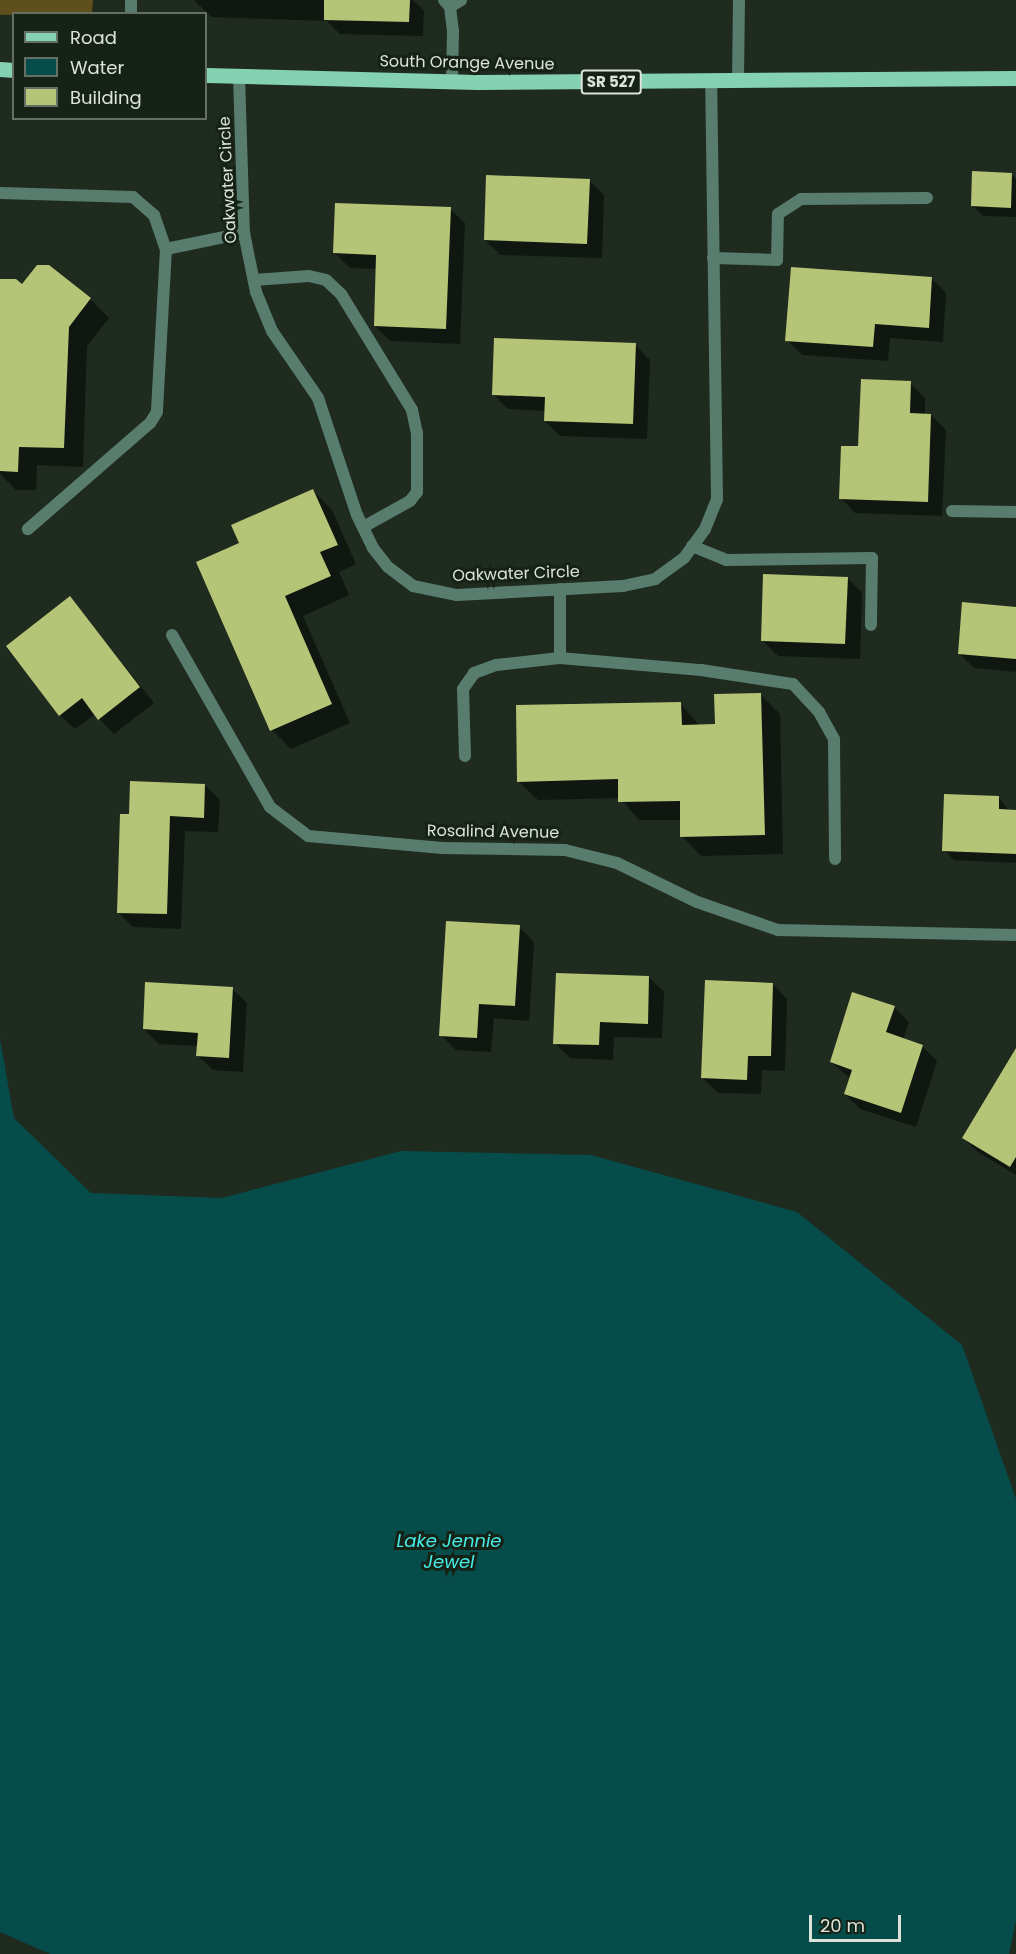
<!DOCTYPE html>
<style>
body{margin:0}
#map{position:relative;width:1016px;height:1954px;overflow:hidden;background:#1f2b1e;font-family:Poppins,sans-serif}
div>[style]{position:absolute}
.green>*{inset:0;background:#5e4f1d}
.water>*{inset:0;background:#064c4a}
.shadow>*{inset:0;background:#0007}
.building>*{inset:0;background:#b5c476}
.service>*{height:12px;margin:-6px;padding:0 6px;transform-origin:6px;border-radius:6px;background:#587c6d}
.minor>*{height:12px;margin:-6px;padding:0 6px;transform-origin:6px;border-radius:6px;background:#587c6d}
.primary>*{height:15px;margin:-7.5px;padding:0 7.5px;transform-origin:7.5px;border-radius:7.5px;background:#84d1b3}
span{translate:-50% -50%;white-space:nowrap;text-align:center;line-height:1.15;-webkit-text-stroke:6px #162215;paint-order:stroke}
.shield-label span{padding:2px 4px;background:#162215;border:2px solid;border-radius:4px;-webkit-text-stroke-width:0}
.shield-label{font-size:15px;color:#dbe3da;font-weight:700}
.street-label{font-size:16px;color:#dbe3da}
.water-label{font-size:18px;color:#44ede8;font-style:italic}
.legend{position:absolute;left:12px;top:12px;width:195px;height:108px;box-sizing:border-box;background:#162215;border:2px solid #656f64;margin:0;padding:8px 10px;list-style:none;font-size:18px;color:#dbe3da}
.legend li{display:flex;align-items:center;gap:12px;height:30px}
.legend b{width:30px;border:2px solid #656f64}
.scale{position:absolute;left:809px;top:1915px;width:92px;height:27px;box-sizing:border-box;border:3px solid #dbe3da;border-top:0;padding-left:8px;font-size:18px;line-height:21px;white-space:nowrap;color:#dbe3da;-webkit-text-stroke:4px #162215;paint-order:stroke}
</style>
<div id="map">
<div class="green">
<div style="clip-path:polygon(0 0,93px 0,92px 13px,0 15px)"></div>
</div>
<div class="water">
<div style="clip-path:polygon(0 1039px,14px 1118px,91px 1193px,222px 1198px,401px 1151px,591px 1155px,797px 1212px,962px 1345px,1016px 1499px,1016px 1921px,1009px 1954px,50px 1954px,0 1932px)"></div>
</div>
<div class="shadow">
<div style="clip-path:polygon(194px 0,413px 0,424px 11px,423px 36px,340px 34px,327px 21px,211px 17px)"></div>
<div style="clip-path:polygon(1011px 174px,1016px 179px,1016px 217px,983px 216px,973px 206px)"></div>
<div style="clip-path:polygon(589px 180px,604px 195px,602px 258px,500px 255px,485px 240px)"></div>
<div style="clip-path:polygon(450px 209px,465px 223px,460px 344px,390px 341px,375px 326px,377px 269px,350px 268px,335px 253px)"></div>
<div style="clip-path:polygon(931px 278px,946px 293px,943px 342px,890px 338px,888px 361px,802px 355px,787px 340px)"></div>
<div style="clip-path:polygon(0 280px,90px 299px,109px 318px,87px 346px,83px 467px,37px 465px,36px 490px,16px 490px,0 474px)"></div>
<div style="clip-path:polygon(635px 345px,650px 360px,647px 439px,560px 436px,545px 421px,546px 411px,508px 409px,493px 394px)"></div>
<div style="clip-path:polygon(910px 383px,925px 398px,925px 415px,931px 415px,946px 430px,942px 516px,855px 513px,841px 498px)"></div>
<div style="clip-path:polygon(313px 491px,332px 510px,356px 564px,339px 572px,349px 595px,303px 616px,350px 723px,291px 749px,272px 730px,241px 544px)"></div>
<div style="clip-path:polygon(847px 578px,862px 593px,860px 659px,778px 656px,763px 641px)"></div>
<div style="clip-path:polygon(70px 598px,154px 703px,114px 734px,95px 714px,75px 729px,60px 715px)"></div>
<div style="clip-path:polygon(1016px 608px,1016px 672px,974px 668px,959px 653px)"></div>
<div style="clip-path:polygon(761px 695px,780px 714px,783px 854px,701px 856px,682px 836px,681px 820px,639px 820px,620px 798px,538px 800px,518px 781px,680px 703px,700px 726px,716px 725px)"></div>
<div style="clip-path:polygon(205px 785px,220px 800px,218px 832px,185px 831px,181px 929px,133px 927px,118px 912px,130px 816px)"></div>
<div style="clip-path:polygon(999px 798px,1009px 811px,1016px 811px,1016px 863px,954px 860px,944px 850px)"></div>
<div style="clip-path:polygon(519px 927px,534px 942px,529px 1021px,494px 1018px,491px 1052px,456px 1050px,441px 1035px)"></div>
<div style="clip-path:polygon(649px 977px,664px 992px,662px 1038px,614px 1037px,613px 1060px,570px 1058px,555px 1043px)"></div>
<div style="clip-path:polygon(773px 984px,787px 999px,785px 1071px,762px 1070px,761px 1094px,718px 1093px,703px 1078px)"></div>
<div style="clip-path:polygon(232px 989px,247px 1003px,243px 1072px,213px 1070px,198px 1056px,198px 1046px,159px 1044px,144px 1029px)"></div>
<div style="clip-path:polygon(894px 1007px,909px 1022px,903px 1040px,922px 1046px,937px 1061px,916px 1127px,860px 1109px,845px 1094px,850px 1078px,831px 1062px)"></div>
<div style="clip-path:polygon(1016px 1050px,1016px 1175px,978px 1152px,963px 1138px)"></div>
</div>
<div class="building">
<div style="clip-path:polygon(324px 0,410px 0,409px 22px,324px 20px)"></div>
<div style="clip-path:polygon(972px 171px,1012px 173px,1011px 208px,971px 206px)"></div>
<div style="clip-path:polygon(486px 175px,590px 179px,587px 244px,484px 240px)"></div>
<div style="clip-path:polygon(335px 203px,451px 207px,446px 329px,374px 326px,376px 255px,333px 253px)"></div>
<div style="clip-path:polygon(37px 265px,49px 265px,91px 298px,69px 327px,64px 448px,19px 447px,18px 472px,0 471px,0 279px,16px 279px,22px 284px)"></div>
<div style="clip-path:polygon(791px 267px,932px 277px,929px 328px,875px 324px,873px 347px,785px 341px)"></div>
<div style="clip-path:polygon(494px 338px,636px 343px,633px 424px,544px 421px,545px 397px,492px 395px)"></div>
<div style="clip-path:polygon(861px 379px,911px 381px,910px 413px,931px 414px,928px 502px,839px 499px,841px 446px,858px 446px)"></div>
<div style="clip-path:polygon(313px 489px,338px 545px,320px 552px,331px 576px,285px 596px,332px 704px,270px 731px,196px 562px,239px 543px,231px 525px)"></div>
<div style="clip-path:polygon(763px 574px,848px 577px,845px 644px,761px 641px)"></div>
<div style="clip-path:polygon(70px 596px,140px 687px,98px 720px,82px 698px,59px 716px,6px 646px)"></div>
<div style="clip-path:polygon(962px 602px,1016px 607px,1016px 659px,958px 654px)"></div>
<div style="clip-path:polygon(761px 693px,765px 835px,680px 837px,680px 801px,618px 802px,618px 779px,517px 782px,516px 705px,681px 702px,682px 725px,715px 724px,714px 694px)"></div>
<div style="clip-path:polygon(130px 781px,205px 784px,204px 818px,170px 816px,167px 914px,117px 913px,120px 814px,129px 814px)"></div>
<div style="clip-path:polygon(944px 794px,999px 796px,999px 809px,1016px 810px,1016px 854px,942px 851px)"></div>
<div style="clip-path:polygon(446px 921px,520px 925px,515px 1006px,479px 1004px,477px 1038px,439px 1036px)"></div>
<div style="clip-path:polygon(556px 973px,649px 976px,648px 1024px,600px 1022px,599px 1045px,553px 1044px)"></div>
<div style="clip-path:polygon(705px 980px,773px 983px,771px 1056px,748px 1056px,747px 1080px,701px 1078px)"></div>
<div style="clip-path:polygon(145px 982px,233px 987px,229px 1058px,196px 1056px,198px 1033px,143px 1029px)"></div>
<div style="clip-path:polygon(852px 992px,895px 1006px,886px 1032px,923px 1045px,901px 1113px,844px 1094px,852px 1070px,830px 1062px)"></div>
<div style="clip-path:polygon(1016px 1048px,1016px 1157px,1010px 1167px,962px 1138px)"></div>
</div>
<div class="service">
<div style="left:444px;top:0;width:9px;rotate:49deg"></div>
<div style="left:450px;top:7px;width:23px;rotate:83deg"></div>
<div style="left:453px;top:30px;width:51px;rotate:91.1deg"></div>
<div style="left:450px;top:7px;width:13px;rotate:-32deg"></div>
<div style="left:131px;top:14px;width:14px;rotate:-90deg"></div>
<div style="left:738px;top:81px;width:81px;rotate:-89.3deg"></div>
<div style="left:0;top:193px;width:133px;rotate:1.7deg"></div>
<div style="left:133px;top:197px;width:28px;rotate:41deg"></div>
<div style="left:154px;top:215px;width:36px;rotate:71deg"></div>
<div style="left:166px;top:249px;width:163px;rotate:93.2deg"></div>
<div style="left:157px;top:412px;width:13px;rotate:122deg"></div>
<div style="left:150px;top:423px;width:162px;rotate:139deg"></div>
<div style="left:166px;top:249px;width:80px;rotate:-11.6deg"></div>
<div style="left:713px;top:258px;width:64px;rotate:1.8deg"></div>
<div style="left:777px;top:260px;width:46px;rotate:-88.8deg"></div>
<div style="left:778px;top:214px;width:27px;rotate:-33deg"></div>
<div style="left:801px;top:199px;width:126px;rotate:-0.5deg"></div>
<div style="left:254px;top:280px;width:55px;rotate:-4.2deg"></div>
<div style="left:309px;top:276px;width:17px;rotate:13deg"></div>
<div style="left:326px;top:280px;width:21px;rotate:43deg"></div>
<div style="left:341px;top:294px;width:136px;rotate:58.5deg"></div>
<div style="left:412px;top:410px;width:24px;rotate:78deg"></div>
<div style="left:417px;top:433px;width:59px;rotate:90deg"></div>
<div style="left:417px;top:492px;width:11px;rotate:128deg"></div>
<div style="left:410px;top:501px;width:54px;rotate:151deg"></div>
<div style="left:692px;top:546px;width:37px;rotate:22deg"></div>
<div style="left:726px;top:560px;width:146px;rotate:-0.8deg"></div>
<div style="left:872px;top:558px;width:67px;rotate:90.9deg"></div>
<div style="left:560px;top:589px;width:69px;rotate:90deg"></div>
<div style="left:560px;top:658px;width:142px;rotate:4.9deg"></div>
<div style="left:701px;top:670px;width:93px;rotate:8.7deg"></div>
<div style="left:793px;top:684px;width:38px;rotate:47deg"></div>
<div style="left:819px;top:712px;width:31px;rotate:61deg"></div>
<div style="left:834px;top:739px;width:120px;rotate:89.5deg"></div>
<div style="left:465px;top:756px;width:67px;rotate:-91.7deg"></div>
<div style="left:463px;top:689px;width:19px;rotate:-55deg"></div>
<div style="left:474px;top:673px;width:23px;rotate:-20deg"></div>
<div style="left:496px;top:665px;width:64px;rotate:-6.2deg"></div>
</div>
<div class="minor">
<div style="left:239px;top:76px;width:157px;rotate:88.2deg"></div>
<div style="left:244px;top:233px;width:60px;rotate:78.5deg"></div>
<div style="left:256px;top:292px;width:42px;rotate:67.7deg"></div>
<div style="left:272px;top:331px;width:81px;rotate:55.5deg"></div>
<div style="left:318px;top:398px;width:123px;rotate:71.6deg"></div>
<div style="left:357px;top:515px;width:37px;rotate:64deg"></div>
<div style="left:373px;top:548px;width:24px;rotate:52deg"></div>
<div style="left:388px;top:567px;width:31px;rotate:37deg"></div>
<div style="left:413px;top:586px;width:45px;rotate:11.6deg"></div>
<div style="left:457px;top:595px;width:166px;rotate:-3.1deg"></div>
<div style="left:623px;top:586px;width:33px;rotate:-12deg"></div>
<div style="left:655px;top:579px;width:36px;rotate:-36deg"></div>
<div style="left:684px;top:558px;width:36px;rotate:-54deg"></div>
<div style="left:705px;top:529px;width:31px;rotate:-68deg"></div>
<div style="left:717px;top:500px;width:419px;rotate:-90.8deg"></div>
<div style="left:952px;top:511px;width:64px;rotate:0.9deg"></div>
<div style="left:172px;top:635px;width:198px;rotate:60.3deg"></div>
<div style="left:270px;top:807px;width:48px;rotate:37.3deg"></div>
<div style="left:308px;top:836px;width:135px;rotate:5.1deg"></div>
<div style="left:442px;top:848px;width:123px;rotate:0.9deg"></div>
<div style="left:565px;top:850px;width:54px;rotate:14deg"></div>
<div style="left:617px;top:863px;width:89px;rotate:26deg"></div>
<div style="left:697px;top:902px;width:86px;rotate:19.1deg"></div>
<div style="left:778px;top:930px;width:238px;rotate:1.2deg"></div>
</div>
<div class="primary">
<div style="left:0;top:69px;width:14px;rotate:4deg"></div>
<div style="left:206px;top:75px;width:271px;rotate:1.5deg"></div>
<div style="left:477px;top:82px;width:539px;rotate:-0.43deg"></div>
</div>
<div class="shield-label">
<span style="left:611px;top:82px">SR 527</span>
</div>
<div class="street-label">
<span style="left:467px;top:63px;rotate:1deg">South Orange Avenue</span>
<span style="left:228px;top:180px;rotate:-93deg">Oakwater Circle</span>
<span style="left:516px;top:574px;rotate:-2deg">Oakwater Circle</span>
<span style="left:493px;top:832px;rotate:1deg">Rosalind Avenue</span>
</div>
<div class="water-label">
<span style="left:449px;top:1552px">Lake Jennie<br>Jewel</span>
</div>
<ul class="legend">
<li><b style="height:8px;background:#84d1b3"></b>Road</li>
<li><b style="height:16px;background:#064c4a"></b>Water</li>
<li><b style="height:16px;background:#b5c476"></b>Building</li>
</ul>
<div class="scale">20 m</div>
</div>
